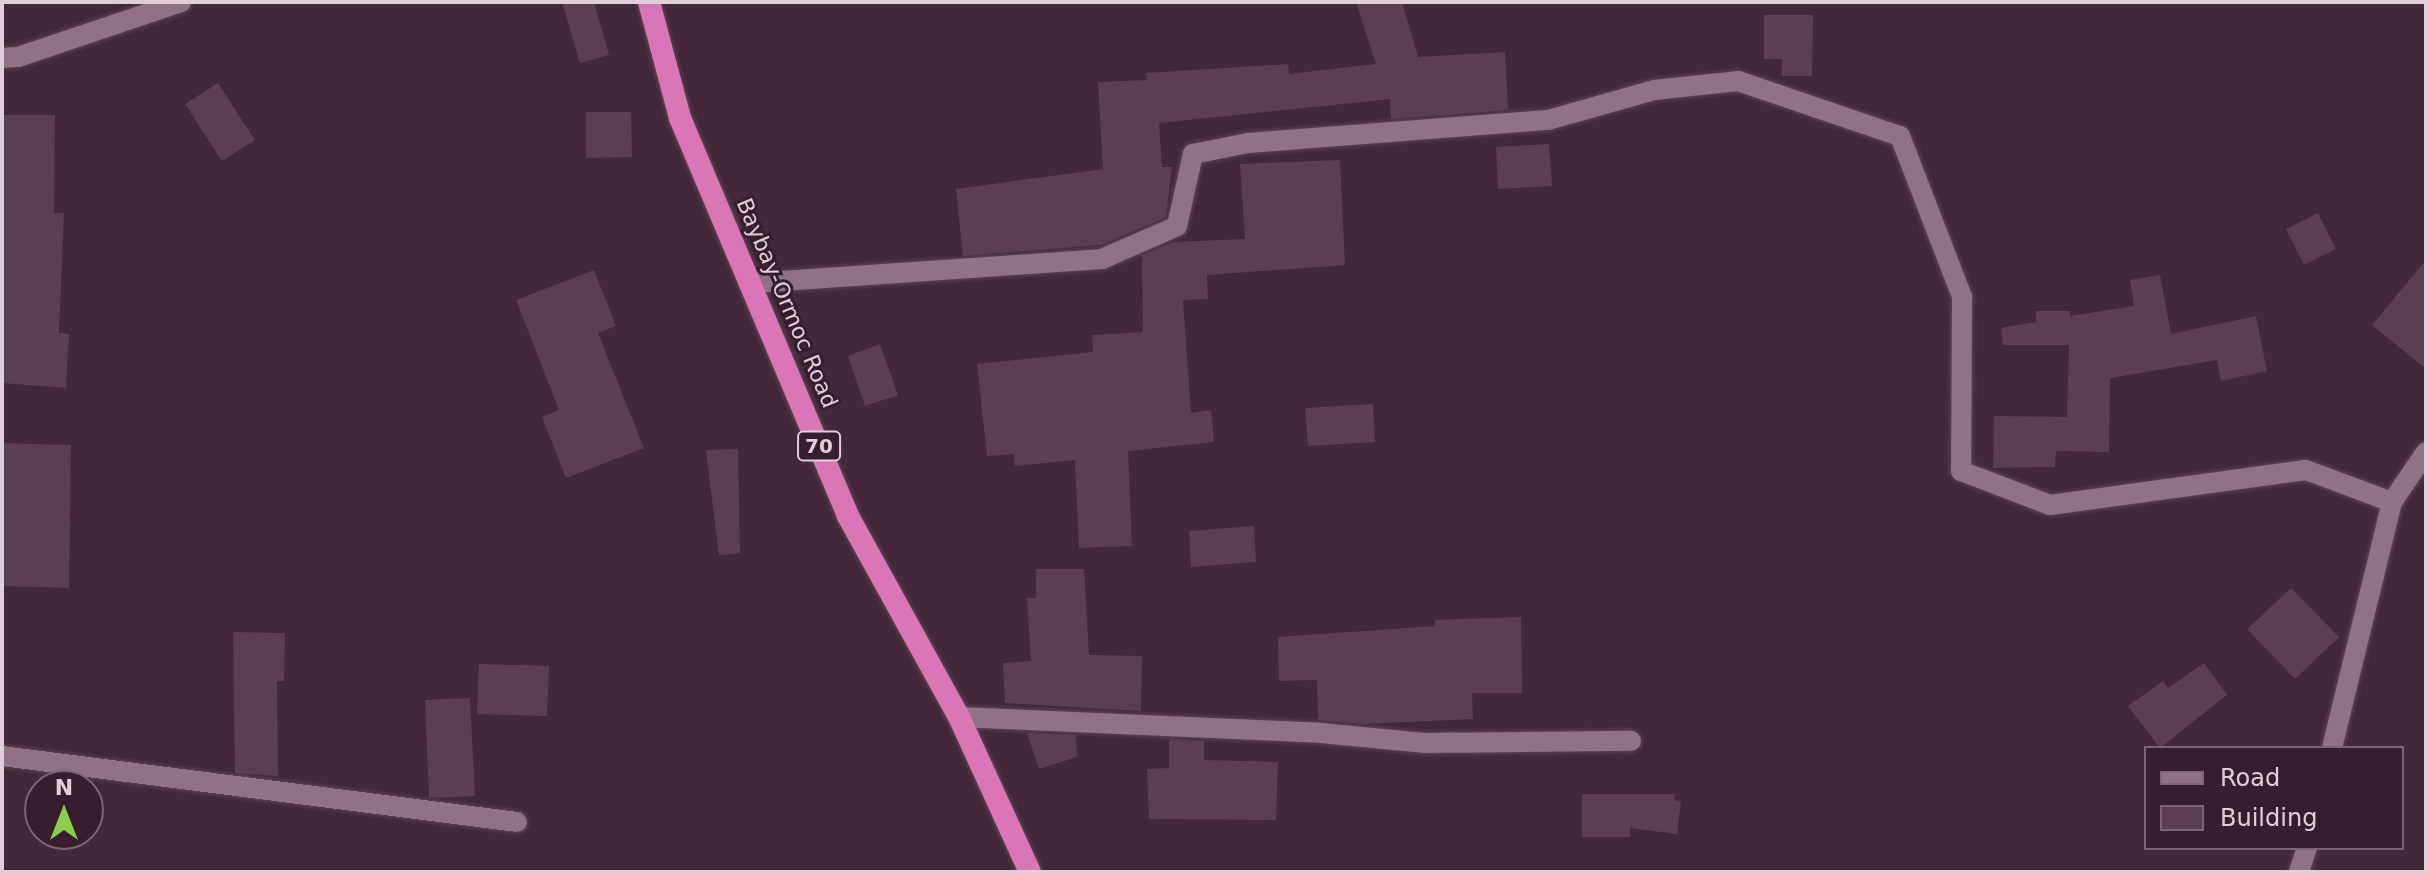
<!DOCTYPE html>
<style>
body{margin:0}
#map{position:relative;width:2428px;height:874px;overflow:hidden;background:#422838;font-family:"DejaVu Sans",sans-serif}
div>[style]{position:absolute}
.building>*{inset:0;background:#5b3f50}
.roads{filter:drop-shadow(0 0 2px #5c4553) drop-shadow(0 0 2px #5c4553)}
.minor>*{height:20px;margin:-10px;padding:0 10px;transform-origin:10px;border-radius:10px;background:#907284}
.trunk>*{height:22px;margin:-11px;padding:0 11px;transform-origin:11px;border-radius:11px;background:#da75b6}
span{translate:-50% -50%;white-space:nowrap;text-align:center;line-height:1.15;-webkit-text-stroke:6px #371e2e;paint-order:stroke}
.shield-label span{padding:2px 6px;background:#371e2e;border:2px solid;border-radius:6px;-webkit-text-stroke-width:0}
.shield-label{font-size:20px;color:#e0cfd9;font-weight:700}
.street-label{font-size:22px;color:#e0cfd9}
.frame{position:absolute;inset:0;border:4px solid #e0cfd9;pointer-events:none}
.legend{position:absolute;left:2144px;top:746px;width:260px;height:104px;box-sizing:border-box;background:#371e2e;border:2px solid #7b6572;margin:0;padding:10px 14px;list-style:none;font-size:24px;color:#e0cfd9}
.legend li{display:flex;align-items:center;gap:16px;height:40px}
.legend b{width:40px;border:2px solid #7b6572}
.north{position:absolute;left:24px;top:770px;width:80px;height:80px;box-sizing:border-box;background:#371e2e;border:2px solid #7b6572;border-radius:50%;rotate:0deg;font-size:22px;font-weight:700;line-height:32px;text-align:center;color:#e0cfd9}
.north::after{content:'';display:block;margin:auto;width:28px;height:36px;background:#89cf48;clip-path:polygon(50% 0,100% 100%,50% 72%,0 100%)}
</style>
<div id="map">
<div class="building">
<div style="clip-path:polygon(562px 2px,594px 2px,609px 55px,580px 63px)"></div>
<div style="clip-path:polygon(1356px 2px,1402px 2px,1418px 57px,1505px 52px,1508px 110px,1391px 119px,1390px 99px,1159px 123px,1162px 167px,1172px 167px,1166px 217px,1101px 245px,963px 256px,956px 189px,1103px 169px,1098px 82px,1147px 80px,1146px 73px,1288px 64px,1289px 74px,1376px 64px)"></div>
<div style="clip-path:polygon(1764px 15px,1813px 15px,1812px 76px,1782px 76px,1782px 59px,1764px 59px)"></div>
<div style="clip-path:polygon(218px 83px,255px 140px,222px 161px,185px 104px)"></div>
<div style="clip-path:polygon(586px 112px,631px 112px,632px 157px,586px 158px)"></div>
<div style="clip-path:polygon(2px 115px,55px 115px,54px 213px,64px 213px,59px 333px,69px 334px,66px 388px,2px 383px)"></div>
<div style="clip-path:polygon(1549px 144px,1552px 186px,1498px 189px,1496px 147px)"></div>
<div style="clip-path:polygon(1340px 160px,1345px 265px,1207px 275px,1208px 299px,1183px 300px,1191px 413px,1211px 410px,1214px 442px,1128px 451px,1132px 546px,1079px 548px,1075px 460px,1015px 466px,1014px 454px,987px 456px,977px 364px,1093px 352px,1092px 335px,1143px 332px,1142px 255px,1174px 242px,1245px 239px,1240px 164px)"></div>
<div style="clip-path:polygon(2318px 213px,2336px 249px,2304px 265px,2286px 229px)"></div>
<div style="clip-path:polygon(2426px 260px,2426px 369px,2372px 325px)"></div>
<div style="clip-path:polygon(594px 270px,616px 326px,598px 333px,644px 448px,566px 478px,542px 417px,559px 410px,516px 300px)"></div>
<div style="clip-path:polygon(2160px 275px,2171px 334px,2256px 316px,2267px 371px,2221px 381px,2217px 360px,2110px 378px,2109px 452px,2056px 451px,2055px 467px,1993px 468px,1994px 416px,2067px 417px,2069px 345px,2003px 345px,2001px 328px,2036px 322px,2036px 311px,2070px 311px,2070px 316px,2134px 306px,2130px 280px)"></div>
<div style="clip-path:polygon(880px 344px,898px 395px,865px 406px,848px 356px)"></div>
<div style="clip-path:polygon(1373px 404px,1375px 442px,1308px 446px,1305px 408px)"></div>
<div style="clip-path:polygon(2px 443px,71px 445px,69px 588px,2px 586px)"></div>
<div style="clip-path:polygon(738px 449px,740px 553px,719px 555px,706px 450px)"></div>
<div style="clip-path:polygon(1254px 526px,1256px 562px,1191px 567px,1189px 531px)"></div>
<div style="clip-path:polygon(1036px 569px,1084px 569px,1089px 655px,1142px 656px,1141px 711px,1005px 703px,1003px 663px,1031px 661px,1027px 598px,1036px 598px)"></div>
<div style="clip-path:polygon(2291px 588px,2339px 637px,2295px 679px,2247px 629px)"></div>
<div style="clip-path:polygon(1521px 617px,1522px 693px,1472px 693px,1473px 719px,1364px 724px,1318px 720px,1317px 680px,1279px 681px,1278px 637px,1435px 626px,1435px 620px)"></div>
<div style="clip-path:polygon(233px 632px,285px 633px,284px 681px,277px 681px,278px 776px,235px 773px)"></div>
<div style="clip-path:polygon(2204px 663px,2227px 695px,2160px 748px,2128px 706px,2163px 681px,2168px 688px)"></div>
<div style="clip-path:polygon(479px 664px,549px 666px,547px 716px,477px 714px)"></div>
<div style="clip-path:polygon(470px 698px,475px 796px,429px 798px,425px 700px)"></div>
<div style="clip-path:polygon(1027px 733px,1076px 735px,1077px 757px,1039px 769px)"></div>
<div style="clip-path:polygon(1169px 739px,1204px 741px,1204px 760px,1278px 762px,1276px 820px,1149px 819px,1147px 769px,1169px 768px)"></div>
<div style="clip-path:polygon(1582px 794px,1675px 794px,1674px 800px,1681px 801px,1677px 834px,1630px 828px,1630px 837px,1582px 837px)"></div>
</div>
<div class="roads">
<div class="minor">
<div style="left:2px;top:58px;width:16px;rotate:-4deg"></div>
<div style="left:18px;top:57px;width:172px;rotate:-18.6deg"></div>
<div style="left:751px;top:283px;width:352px;rotate:-3.9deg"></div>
<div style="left:1102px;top:259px;width:82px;rotate:-23.7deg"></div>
<div style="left:1177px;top:226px;width:74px;rotate:-77.5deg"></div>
<div style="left:1193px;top:154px;width:56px;rotate:-11.3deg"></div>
<div style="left:1248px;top:143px;width:301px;rotate:-4.4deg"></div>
<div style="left:1548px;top:120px;width:110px;rotate:-15.8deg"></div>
<div style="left:1654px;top:90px;width:84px;rotate:-6.1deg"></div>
<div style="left:1738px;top:81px;width:171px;rotate:18.8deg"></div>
<div style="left:1900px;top:136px;width:173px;rotate:68.9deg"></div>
<div style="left:1962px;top:297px;width:174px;rotate:90.3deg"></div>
<div style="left:1961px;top:471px;width:95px;rotate:20.9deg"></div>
<div style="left:2050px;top:505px;width:258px;rotate:-7.8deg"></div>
<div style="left:2306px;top:470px;width:92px;rotate:20.4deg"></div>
<div style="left:959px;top:717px;width:362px;rotate:2.5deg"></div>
<div style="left:1321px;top:733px;width:103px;rotate:5.5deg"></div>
<div style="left:1424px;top:743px;width:207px;rotate:-0.6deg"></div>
<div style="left:2332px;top:748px;width:253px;rotate:-76.3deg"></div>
<div style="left:2392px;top:502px;width:60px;rotate:-55.8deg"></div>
<div style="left:2px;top:756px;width:519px;rotate:7.3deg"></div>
<div style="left:2299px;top:872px;width:25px;rotate:-72deg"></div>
</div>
<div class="trunk">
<div style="left:649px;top:2px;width:120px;rotate:75deg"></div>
<div style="left:680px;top:118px;width:432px;rotate:67.1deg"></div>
<div style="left:848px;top:516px;width:230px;rotate:61.1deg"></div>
<div style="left:959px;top:717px;width:170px;rotate:65.4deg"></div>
</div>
</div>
<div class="shield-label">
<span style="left:819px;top:446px">70</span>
</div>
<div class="street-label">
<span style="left:787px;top:303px;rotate:67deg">Baybay-Ormoc Road</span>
</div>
<div class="frame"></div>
<ul class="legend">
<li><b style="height:10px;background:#907284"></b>Road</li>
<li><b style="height:22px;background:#5b3f50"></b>Building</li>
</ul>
<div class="north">N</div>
</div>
